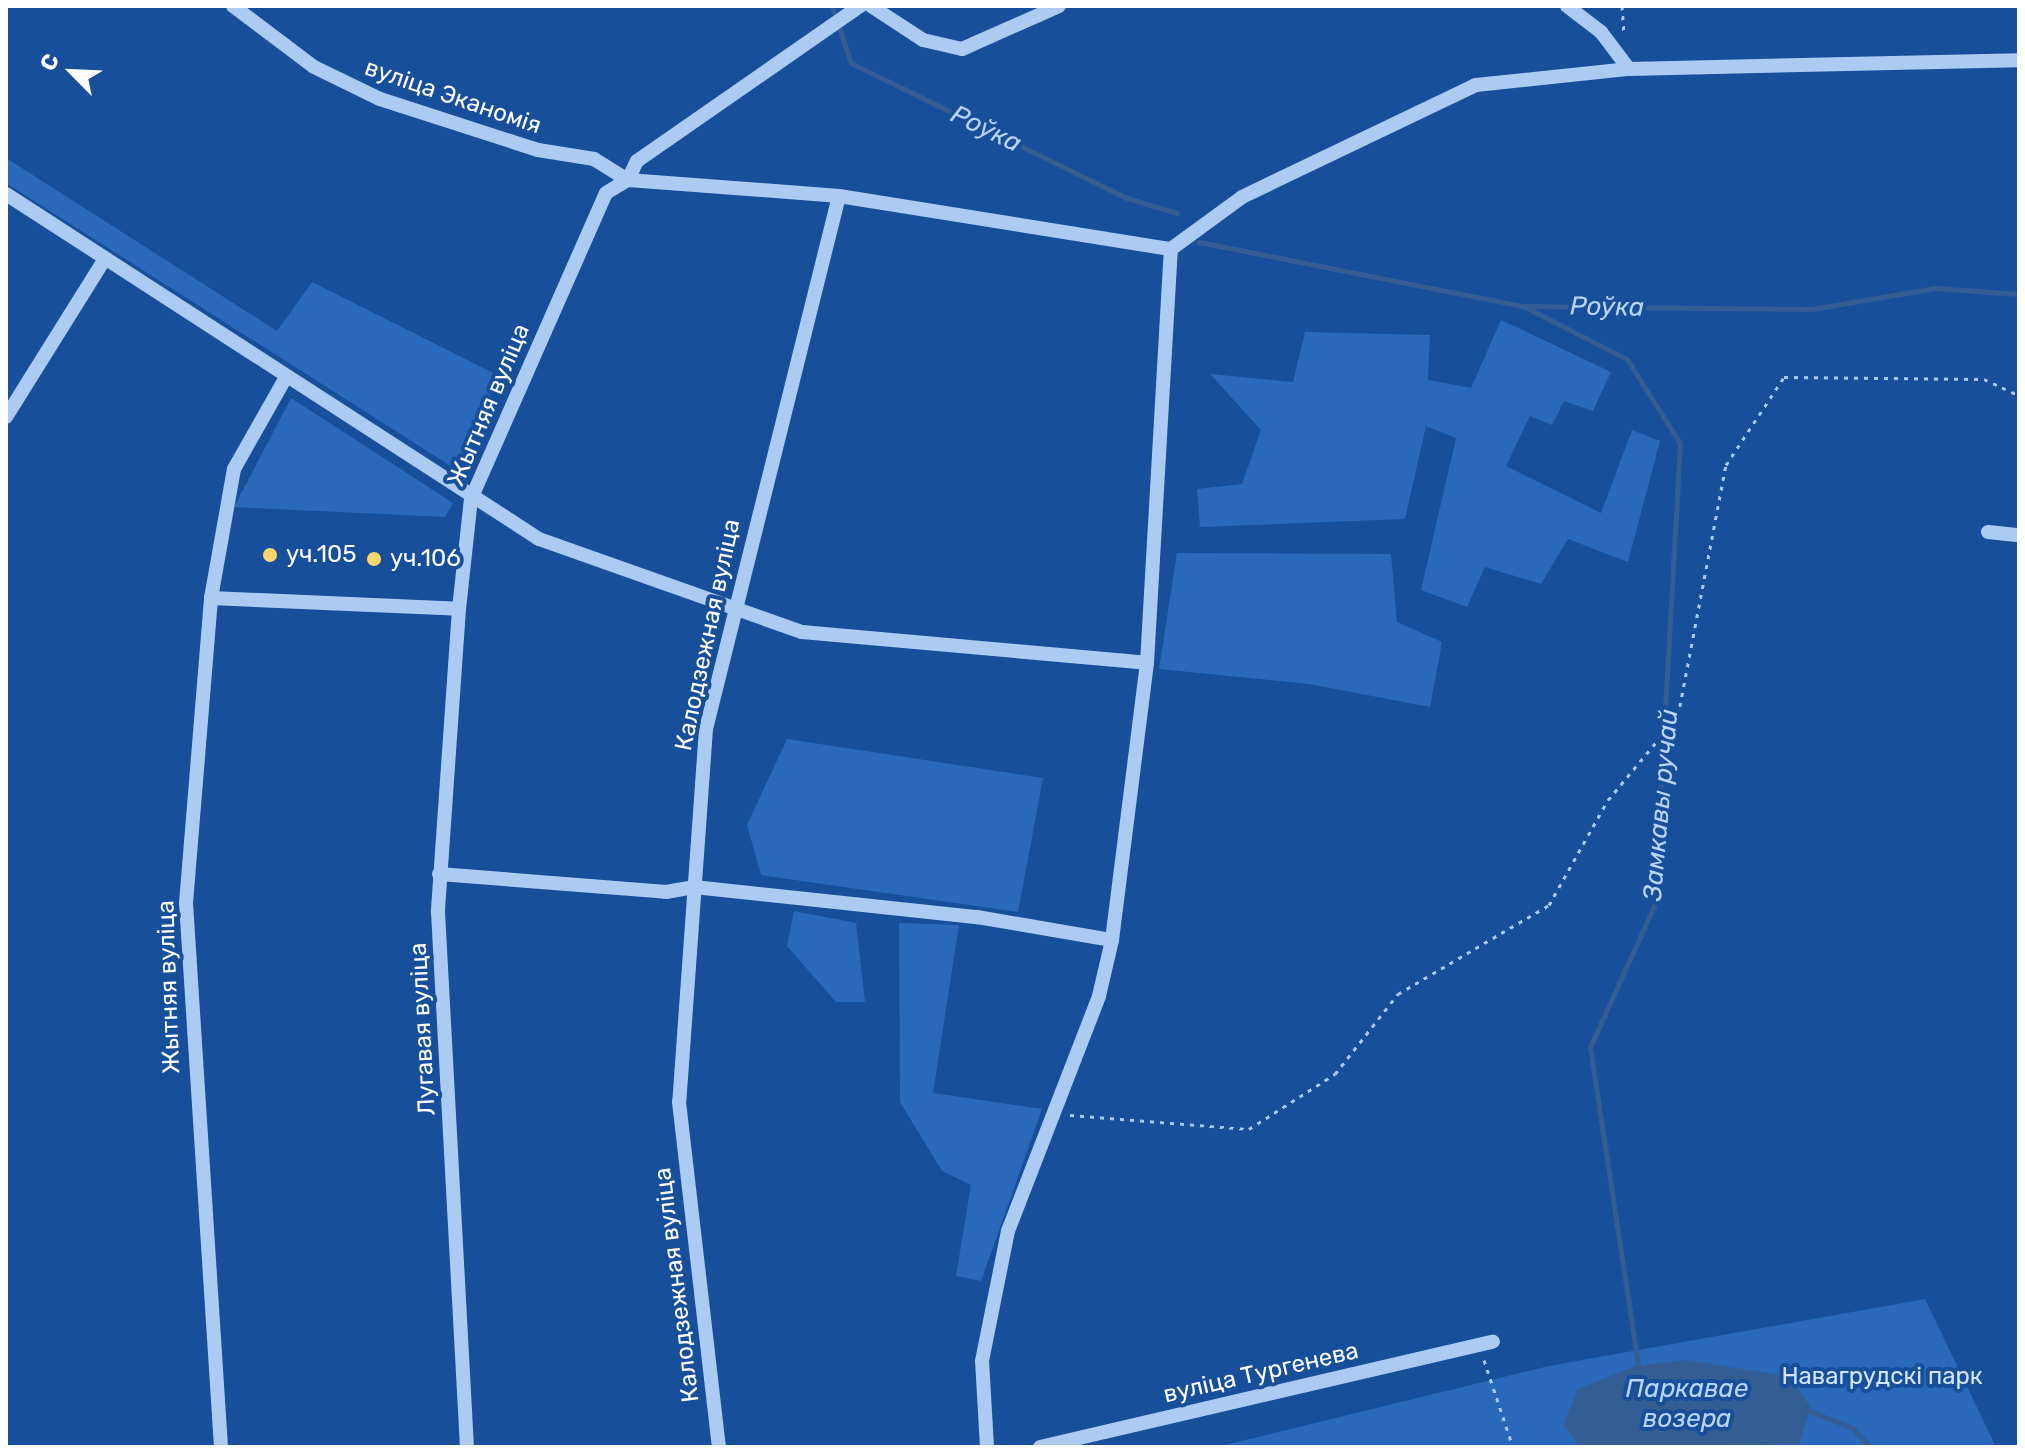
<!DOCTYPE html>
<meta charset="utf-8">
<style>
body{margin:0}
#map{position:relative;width:2025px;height:1453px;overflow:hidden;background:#174f9b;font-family:Rubik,sans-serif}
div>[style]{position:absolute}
.green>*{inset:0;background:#2a69b9}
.water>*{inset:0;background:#345d94}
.stream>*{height:5px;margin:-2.5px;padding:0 2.5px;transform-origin:2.5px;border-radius:2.5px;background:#345d94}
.path>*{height:3px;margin-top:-1.5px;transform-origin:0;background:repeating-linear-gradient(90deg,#accbf2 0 4px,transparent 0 10px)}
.minor>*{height:14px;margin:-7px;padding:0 7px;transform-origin:7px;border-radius:7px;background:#accbf2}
.dots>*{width:22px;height:22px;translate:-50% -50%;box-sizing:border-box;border:4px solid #174f9b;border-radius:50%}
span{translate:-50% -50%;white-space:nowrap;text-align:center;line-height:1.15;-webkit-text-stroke:8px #174f9b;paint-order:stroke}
.street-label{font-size:24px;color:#fff}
.poi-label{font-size:24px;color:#fff}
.left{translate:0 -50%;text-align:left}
.park-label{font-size:24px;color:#d4e6fc}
.water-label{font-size:26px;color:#b9d6f9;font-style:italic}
.frame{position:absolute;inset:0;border:8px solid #fff;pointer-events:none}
.north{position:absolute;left:32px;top:32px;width:80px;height:80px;-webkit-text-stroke:6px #174f9b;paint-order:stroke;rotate:294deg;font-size:22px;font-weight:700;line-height:32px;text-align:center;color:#fff}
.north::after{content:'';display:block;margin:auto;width:28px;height:36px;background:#fff;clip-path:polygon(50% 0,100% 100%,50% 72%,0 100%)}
</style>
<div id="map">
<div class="green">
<div style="clip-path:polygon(6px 158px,277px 331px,312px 282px,499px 376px,460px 472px,6px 183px)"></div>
<div style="clip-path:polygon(1501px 320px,1611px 372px,1593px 411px,1564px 401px,1552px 425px,1530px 416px,1506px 466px,1601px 513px,1632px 430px,1660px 441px,1628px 562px,1568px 539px,1541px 584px,1485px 567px,1467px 607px,1421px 590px,1456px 438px,1426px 426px,1405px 519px,1200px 527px,1197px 489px,1242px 484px,1261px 430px,1210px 374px,1293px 382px,1305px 332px,1430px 335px,1428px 380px,1471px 388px)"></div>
<div style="clip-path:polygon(291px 398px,453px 503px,445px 517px,234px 507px)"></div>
<div style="clip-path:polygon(1177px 553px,1391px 554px,1397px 622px,1442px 642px,1430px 707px,1309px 684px,1159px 669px)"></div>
<div style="clip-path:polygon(787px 739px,1043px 778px,1018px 912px,761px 875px,747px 825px)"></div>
<div style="clip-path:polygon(794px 911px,856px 923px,865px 1002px,836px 1002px,787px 946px)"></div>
<div style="clip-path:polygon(899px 923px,959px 925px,933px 1093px,1042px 1109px,981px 1281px,956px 1276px,971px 1185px,942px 1171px,900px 1102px)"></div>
<div style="clip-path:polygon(1925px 1299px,1996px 1447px,1217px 1447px,1549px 1366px)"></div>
</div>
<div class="water">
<div style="clip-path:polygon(1687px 1360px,1790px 1377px,1811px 1408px,1799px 1444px,1580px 1447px,1563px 1425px,1578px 1389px,1635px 1366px)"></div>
</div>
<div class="stream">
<div style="left:832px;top:6px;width:60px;rotate:71.6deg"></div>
<div style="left:851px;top:63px;width:307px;rotate:26.1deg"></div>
<div style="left:1127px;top:198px;width:52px;rotate:16.7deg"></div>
<div style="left:1199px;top:242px;width:330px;rotate:11.2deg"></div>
<div style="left:1523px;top:306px;width:289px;rotate:0.6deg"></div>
<div style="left:1812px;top:309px;width:125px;rotate:-9.7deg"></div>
<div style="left:1935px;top:288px;width:84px;rotate:4.1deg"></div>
<div style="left:1523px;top:306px;width:117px;rotate:27deg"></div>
<div style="left:1627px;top:359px;width:99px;rotate:57.8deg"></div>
<div style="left:1680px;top:443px;width:464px;rotate:93.2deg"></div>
<div style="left:1654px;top:906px;width:155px;rotate:114.4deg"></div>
<div style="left:1590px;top:1047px;width:328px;rotate:81.4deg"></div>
<div style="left:1805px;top:1409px;width:51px;rotate:22deg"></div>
<div style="left:1852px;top:1428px;width:27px;rotate:45deg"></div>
</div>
<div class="path">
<div style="left:1622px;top:6px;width:28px;rotate:86deg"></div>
<div style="left:1070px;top:1115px;width:180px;rotate:4.5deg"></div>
<div style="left:1249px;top:1129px;width:102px;rotate:-32.6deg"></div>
<div style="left:1335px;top:1074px;width:102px;rotate:-51.8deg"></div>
<div style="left:1398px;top:994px;width:175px;rotate:-30.5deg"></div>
<div style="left:1549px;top:905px;width:120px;rotate:-60.7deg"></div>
<div style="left:1608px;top:800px;width:109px;rotate:-50.2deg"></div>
<div style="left:1678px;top:716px;width:256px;rotate:-79.2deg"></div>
<div style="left:1726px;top:465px;width:105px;rotate:-56.6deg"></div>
<div style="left:1784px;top:377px;width:200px;rotate:0.6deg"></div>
<div style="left:1984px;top:379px;width:38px;rotate:25deg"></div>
<div style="left:1484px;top:1360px;width:92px;rotate:71.6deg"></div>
</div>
<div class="minor">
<div style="left:233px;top:6px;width:101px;rotate:37deg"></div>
<div style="left:314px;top:67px;width:73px;rotate:25.9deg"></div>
<div style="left:380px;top:99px;width:166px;rotate:17.9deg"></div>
<div style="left:538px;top:150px;width:57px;rotate:9.1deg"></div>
<div style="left:594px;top:159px;width:40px;rotate:32deg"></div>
<div style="left:628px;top:180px;width:212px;rotate:4.3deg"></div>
<div style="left:839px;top:196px;width:549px;rotate:104.01deg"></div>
<div style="left:706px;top:729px;width:374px;rotate:94.1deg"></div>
<div style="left:679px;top:1102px;width:347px;rotate:83.4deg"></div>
<div style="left:871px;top:6px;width:62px;rotate:33.2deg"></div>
<div style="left:923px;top:40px;width:40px;rotate:13deg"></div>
<div style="left:962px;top:49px;width:106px;rotate:-23.9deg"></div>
<div style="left:1567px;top:6px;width:43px;rotate:37.4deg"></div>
<div style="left:1601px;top:32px;width:46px;rotate:52.9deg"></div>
<div style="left:6px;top:194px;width:635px;rotate:32.91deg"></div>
<div style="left:539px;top:539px;width:279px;rotate:19.5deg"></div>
<div style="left:802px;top:632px;width:346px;rotate:5.1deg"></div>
<div style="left:839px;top:196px;width:336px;rotate:9.1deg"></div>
<div style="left:1171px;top:249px;width:88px;rotate:-36.2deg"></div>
<div style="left:1242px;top:197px;width:259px;rotate:-25.6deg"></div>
<div style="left:1476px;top:85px;width:154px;rotate:-6deg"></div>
<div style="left:1629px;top:69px;width:390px;rotate:-1.3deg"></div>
<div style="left:6px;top:417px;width:185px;rotate:-58deg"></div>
<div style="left:1988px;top:532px;width:31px;rotate:6deg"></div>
<div style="left:211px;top:598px;width:131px;rotate:-79.9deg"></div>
<div style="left:234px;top:469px;width:103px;rotate:-60.5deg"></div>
<div style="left:459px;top:609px;width:304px;rotate:94deg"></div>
<div style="left:438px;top:912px;width:536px;rotate:86.9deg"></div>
<div style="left:439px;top:874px;width:228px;rotate:4.5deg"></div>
<div style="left:666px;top:892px;width:28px;rotate:-10deg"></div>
<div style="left:694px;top:887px;width:285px;rotate:6.1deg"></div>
<div style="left:977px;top:917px;width:137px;rotate:9.7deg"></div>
<div style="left:221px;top:1447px;width:545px;rotate:-93.68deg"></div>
<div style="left:186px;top:903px;width:306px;rotate:-85.3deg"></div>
<div style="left:211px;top:598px;width:248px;rotate:2.5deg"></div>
<div style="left:459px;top:609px;width:111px;rotate:-83.8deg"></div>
<div style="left:471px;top:499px;width:334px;rotate:-66.2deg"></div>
<div style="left:606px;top:193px;width:26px;rotate:-31deg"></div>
<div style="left:628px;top:180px;width:21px;rotate:-65deg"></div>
<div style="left:637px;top:161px;width:272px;rotate:-34.8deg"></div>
<div style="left:987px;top:1447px;width:86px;rotate:-93.3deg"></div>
<div style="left:982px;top:1361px;width:133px;rotate:-78.7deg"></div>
<div style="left:1008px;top:1231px;width:252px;rotate:-68.8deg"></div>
<div style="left:1099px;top:996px;width:57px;rotate:-76.9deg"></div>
<div style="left:1112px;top:940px;width:279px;rotate:-82.8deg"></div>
<div style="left:1147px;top:663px;width:415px;rotate:-86.7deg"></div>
<div style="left:1040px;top:1447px;width:465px;rotate:-13.1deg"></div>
</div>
<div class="dots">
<div style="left:270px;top:555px;background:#ffd66e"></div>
<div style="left:374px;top:559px;background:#ffd66e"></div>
</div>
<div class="street-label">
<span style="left:453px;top:97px;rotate:19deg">вуліца Эканомія</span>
<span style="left:489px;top:405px;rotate:-67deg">Жытняя вуліца</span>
<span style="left:708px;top:635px;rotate:-78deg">Калодзежная вуліца</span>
<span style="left:169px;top:987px;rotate:-92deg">Жытняя вуліца</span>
<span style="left:423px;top:1029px;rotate:-93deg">Лугавая вуліца</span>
<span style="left:677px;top:1285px;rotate:-97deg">Калодзежная вуліца</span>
<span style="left:1261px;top:1373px;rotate:-13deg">вуліца Тургенева</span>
</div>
<div class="poi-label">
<span class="left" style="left:286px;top:555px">уч.105</span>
<span class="left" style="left:390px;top:559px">уч.106</span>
</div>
<div class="park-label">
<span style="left:1882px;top:1377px">Навагрудскі парк</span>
</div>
<div class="water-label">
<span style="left:986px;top:129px;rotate:26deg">Роўка</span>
<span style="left:1607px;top:307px;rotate:1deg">Роўка</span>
<span style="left:1661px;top:805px;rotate:-85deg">Замкавы ручай</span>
<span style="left:1687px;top:1404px">Паркавае<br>возера</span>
</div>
<div class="frame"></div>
<div class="north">С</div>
</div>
